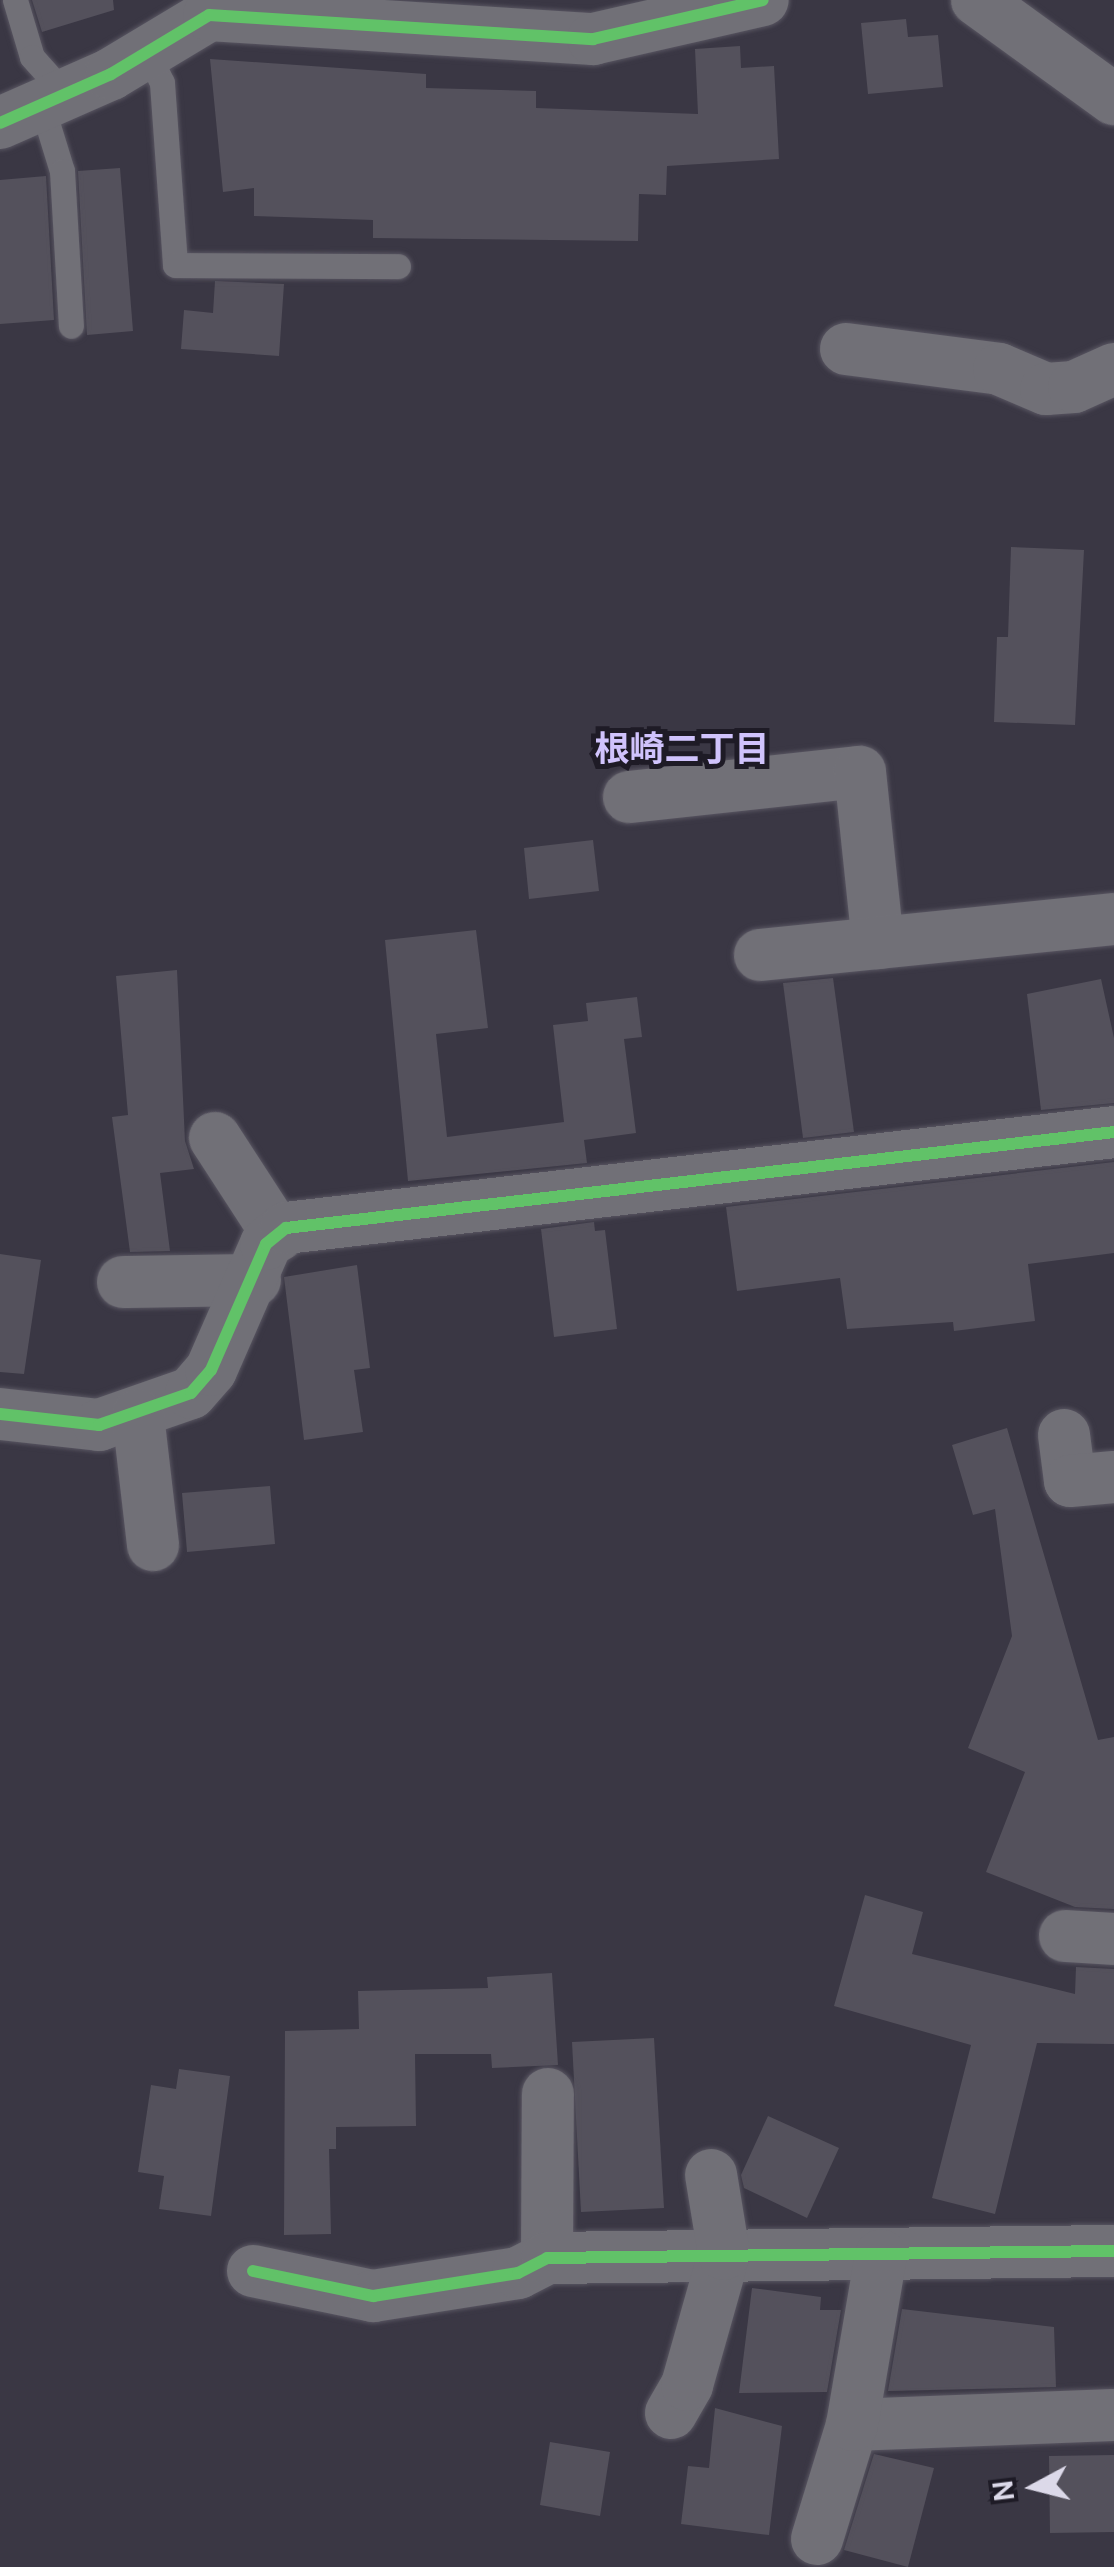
<!DOCTYPE html>
<meta charset="utf-8">
<style>
body{margin:0}
#map{position:relative;width:1114px;height:2567px;overflow:hidden;background:#3a3744;font-family:"DM Sans","Noto Sans JP",sans-serif}
div>[style]{position:absolute}
.building>*{inset:0;background:#54515c}
.roads{filter:drop-shadow(0 0 2px #585561) drop-shadow(0 0 2px #585561)}
.lane>*{height:25px;margin:-12.5px;padding:0 12.5px;transform-origin:12.5px;border-radius:12.5px;background:#717077}
.street>*{height:52px;margin:-26px;padding:0 26px;transform-origin:26px;border-radius:26px;background:#717077}
.cycleway>*{height:12px;margin:-6px;padding:0 6px;transform-origin:6px;border-radius:6px;background:#61c268}
span{translate:-50% -50%;white-space:nowrap;text-align:center;line-height:1.15;-webkit-text-stroke:10px #1e1b26;paint-order:stroke}
.neighbourhood-label{font-size:35px;color:#d0c3fc;font-weight:700}
.north{position:absolute;left:984px;top:2437px;width:100px;height:100px;-webkit-text-stroke:8px #1e1b26;paint-order:stroke;rotate:263deg;font-size:28px;font-weight:700;line-height:40px;text-align:center;color:#dcd9e9}
.north::after{content:'';display:block;margin:auto;width:35px;height:45px;background:#dcd9e9;clip-path:polygon(50% 0,100% 100%,50% 72%,0 100%)}
</style>
<div id="map">
<div class="building">
<div style="clip-path:polygon(32px 0,113px 0,114px 10px,42px 32px)"></div>
<div style="clip-path:polygon(906px 19px,908px 37px,938px 35px,943px 87px,868px 94px,861px 23px)"></div>
<div style="clip-path:polygon(740px 46px,741px 68px,774px 66px,779px 159px,667px 166px,666px 195px,639px 194px,638px 241px,373px 238px,373px 220px,254px 216px,254px 188px,223px 192px,210px 59px,426px 74px,426px 88px,536px 91px,536px 108px,698px 114px,695px 49px)"></div>
<div style="clip-path:polygon(120px 168px,133px 331px,87px 335px,78px 171px)"></div>
<div style="clip-path:polygon(46px 176px,54px 320px,0 324px,0 180px)"></div>
<div style="clip-path:polygon(215px 281px,284px 284px,279px 356px,181px 349px,184px 310px,213px 313px)"></div>
<div style="clip-path:polygon(1011px 547px,1084px 550px,1075px 725px,994px 722px,997px 637px,1008px 637px)"></div>
<div style="clip-path:polygon(593px 840px,599px 891px,529px 899px,524px 848px)"></div>
<div style="clip-path:polygon(476px 930px,488px 1028px,436px 1034px,447px 1137px,564px 1122px,553px 1025px,588px 1021px,586px 1003px,637px 997px,642px 1037px,624px 1039px,636px 1133px,584px 1140px,587px 1163px,408px 1181px,385px 940px)"></div>
<div style="clip-path:polygon(177px 970px,185px 1141px,194px 1169px,160px 1173px,170px 1251px,130px 1252px,112px 1117px,128px 1115px,116px 976px)"></div>
<div style="clip-path:polygon(833px 978px,854px 1132px,803px 1138px,783px 983px)"></div>
<div style="clip-path:polygon(1101px 979px,1114px 1038px,1114px 1103px,1041px 1110px,1027px 994px)"></div>
<div style="clip-path:polygon(1114px 1162px,1114px 1253px,1028px 1264px,1035px 1321px,954px 1331px,953px 1322px,847px 1329px,840px 1278px,737px 1291px,726px 1207px)"></div>
<div style="clip-path:polygon(594px 1222px,595px 1231px,605px 1230px,617px 1329px,554px 1337px,541px 1229px)"></div>
<div style="clip-path:polygon(0 1254px,41px 1260px,24px 1374px,0 1372px)"></div>
<div style="clip-path:polygon(357px 1265px,370px 1368px,354px 1370px,363px 1432px,304px 1440px,284px 1277px)"></div>
<div style="clip-path:polygon(1007px 1428px,1098px 1740px,1114px 1737px,1114px 1909px,1075px 1907px,986px 1872px,1025px 1772px,968px 1748px,1012px 1636px,995px 1509px,973px 1515px,952px 1445px)"></div>
<div style="clip-path:polygon(270px 1486px,275px 1544px,187px 1552px,182px 1493px)"></div>
<div style="clip-path:polygon(865px 1895px,923px 1912px,912px 1954px,1075px 1994px,1076px 1967px,1114px 1969px,1114px 2044px,1037px 2043px,995px 2214px,932px 2198px,971px 2045px,834px 2006px)"></div>
<div style="clip-path:polygon(552px 1973px,558px 2065px,492px 2068px,491px 2054px,415px 2054px,416px 2126px,336px 2127px,336px 2149px,329px 2149px,331px 2234px,284px 2235px,285px 2031px,359px 2029px,358px 1991px,488px 1988px,487px 1977px)"></div>
<div style="clip-path:polygon(654px 2038px,664px 2208px,581px 2212px,572px 2042px)"></div>
<div style="clip-path:polygon(179px 2069px,230px 2076px,211px 2216px,159px 2209px,164px 2176px,138px 2172px,151px 2085px,176px 2089px)"></div>
<div style="clip-path:polygon(768px 2116px,839px 2148px,807px 2218px,744px 2188px,741px 2175px)"></div>
<div style="clip-path:polygon(752px 2288px,821px 2297px,820px 2310px,841px 2310px,827px 2392px,739px 2393px)"></div>
<div style="clip-path:polygon(902px 2309px,1054px 2327px,1056px 2387px,888px 2391px)"></div>
<div style="clip-path:polygon(715px 2408px,782px 2426px,769px 2535px,681px 2524px,688px 2466px,709px 2468px)"></div>
<div style="clip-path:polygon(550px 2442px,610px 2452px,600px 2516px,540px 2505px)"></div>
<div style="clip-path:polygon(874px 2454px,934px 2468px,908px 2567px,844px 2550px)"></div>
<div style="clip-path:polygon(1114px 2455px,1114px 2532px,1050px 2533px,1049px 2456px)"></div>
</div>
<div class="roads">
<div class="lane">
<div style="left:15px;top:0;width:59px;rotate:73.4deg"></div>
<div style="left:32px;top:57px;width:51px;rotate:48.2deg"></div>
<div style="left:147px;top:52px;width:34px;rotate:64deg"></div>
<div style="left:162px;top:83px;width:182px;rotate:85.9deg"></div>
<div style="left:175px;top:265px;width:223px;rotate:0.3deg"></div>
<div style="left:42px;top:106px;width:68px;rotate:72.9deg"></div>
<div style="left:62px;top:171px;width:155px;rotate:86.7deg"></div>
</div>
<div class="street">
<div style="left:977px;top:0;width:169px;rotate:35.9deg"></div>
<div style="left:0;top:123px;width:121px;rotate:-23.8deg"></div>
<div style="left:111px;top:74px;width:114px;rotate:-31deg"></div>
<div style="left:209px;top:15px;width:385px;rotate:3.6deg"></div>
<div style="left:593px;top:39px;width:174px;rotate:-12.9deg"></div>
<div style="left:846px;top:349px;width:154px;rotate:7.4deg"></div>
<div style="left:999px;top:369px;width:51px;rotate:23.1deg"></div>
<div style="left:1046px;top:389px;width:28px;rotate:-4deg"></div>
<div style="left:1074px;top:387px;width:44px;rotate:-24.2deg"></div>
<div style="left:629px;top:797px;width:232px;rotate:-6.2deg"></div>
<div style="left:860px;top:772px;width:172px;rotate:84deg"></div>
<div style="left:760px;top:955px;width:356px;rotate:-5.8deg"></div>
<div style="left:215px;top:1138px;width:116px;rotate:57deg"></div>
<div style="left:123px;top:1282px;width:132px;rotate:-0.9deg"></div>
<div style="left:0;top:1414px;width:100px;rotate:6.3deg"></div>
<div style="left:99px;top:1425px;width:97px;rotate:-19.2deg"></div>
<div style="left:191px;top:1393px;width:30px;rotate:-49deg"></div>
<div style="left:211px;top:1370px;width:137px;rotate:-66.4deg"></div>
<div style="left:266px;top:1244px;width:26px;rotate:-39deg"></div>
<div style="left:286px;top:1228px;width:834px;rotate:-6.61deg"></div>
<div style="left:138px;top:1415px;width:131px;rotate:83.4deg"></div>
<div style="left:1064px;top:1435px;width:46px;rotate:82.6deg"></div>
<div style="left:1070px;top:1481px;width:44px;rotate:-5.2deg"></div>
<div style="left:1065px;top:1936px;width:49px;rotate:3.5deg"></div>
<div style="left:547px;top:2258px;width:164px;rotate:-89.7deg"></div>
<div style="left:253px;top:2271px;width:123px;rotate:11.8deg"></div>
<div style="left:373px;top:2296px;width:147px;rotate:-9deg"></div>
<div style="left:518px;top:2273px;width:33px;rotate:-27deg"></div>
<div style="left:547px;top:2258px;width:567px;rotate:-0.71deg"></div>
<div style="left:671px;top:2413px;width:32px;rotate:-60deg"></div>
<div style="left:687px;top:2385px;width:136px;rotate:-74.2deg"></div>
<div style="left:724px;top:2254px;width:80px;rotate:-99.3deg"></div>
<div style="left:852px;top:2425px;width:262px;rotate:-2.2deg"></div>
<div style="left:817px;top:2539px;width:119px;rotate:-72.9deg"></div>
<div style="left:852px;top:2425px;width:172px;rotate:-80.3deg"></div>
</div>
</div>
<div class="cycleway">
<div style="left:0;top:123px;width:121px;rotate:-23.8deg"></div>
<div style="left:111px;top:74px;width:114px;rotate:-31deg"></div>
<div style="left:209px;top:15px;width:385px;rotate:3.6deg"></div>
<div style="left:593px;top:39px;width:174px;rotate:-12.9deg"></div>
<div style="left:0;top:1414px;width:100px;rotate:6.3deg"></div>
<div style="left:99px;top:1425px;width:97px;rotate:-19.2deg"></div>
<div style="left:191px;top:1393px;width:30px;rotate:-49deg"></div>
<div style="left:211px;top:1370px;width:137px;rotate:-66.4deg"></div>
<div style="left:266px;top:1244px;width:26px;rotate:-39deg"></div>
<div style="left:286px;top:1228px;width:834px;rotate:-6.61deg"></div>
<div style="left:253px;top:2271px;width:123px;rotate:11.8deg"></div>
<div style="left:373px;top:2296px;width:147px;rotate:-9deg"></div>
<div style="left:518px;top:2273px;width:33px;rotate:-27deg"></div>
<div style="left:547px;top:2258px;width:567px;rotate:-0.71deg"></div>
</div>
<div class="neighbourhood-label">
<span style="left:682px;top:749px">根崎二丁目</span>
</div>
<div class="north">N</div>
</div>
